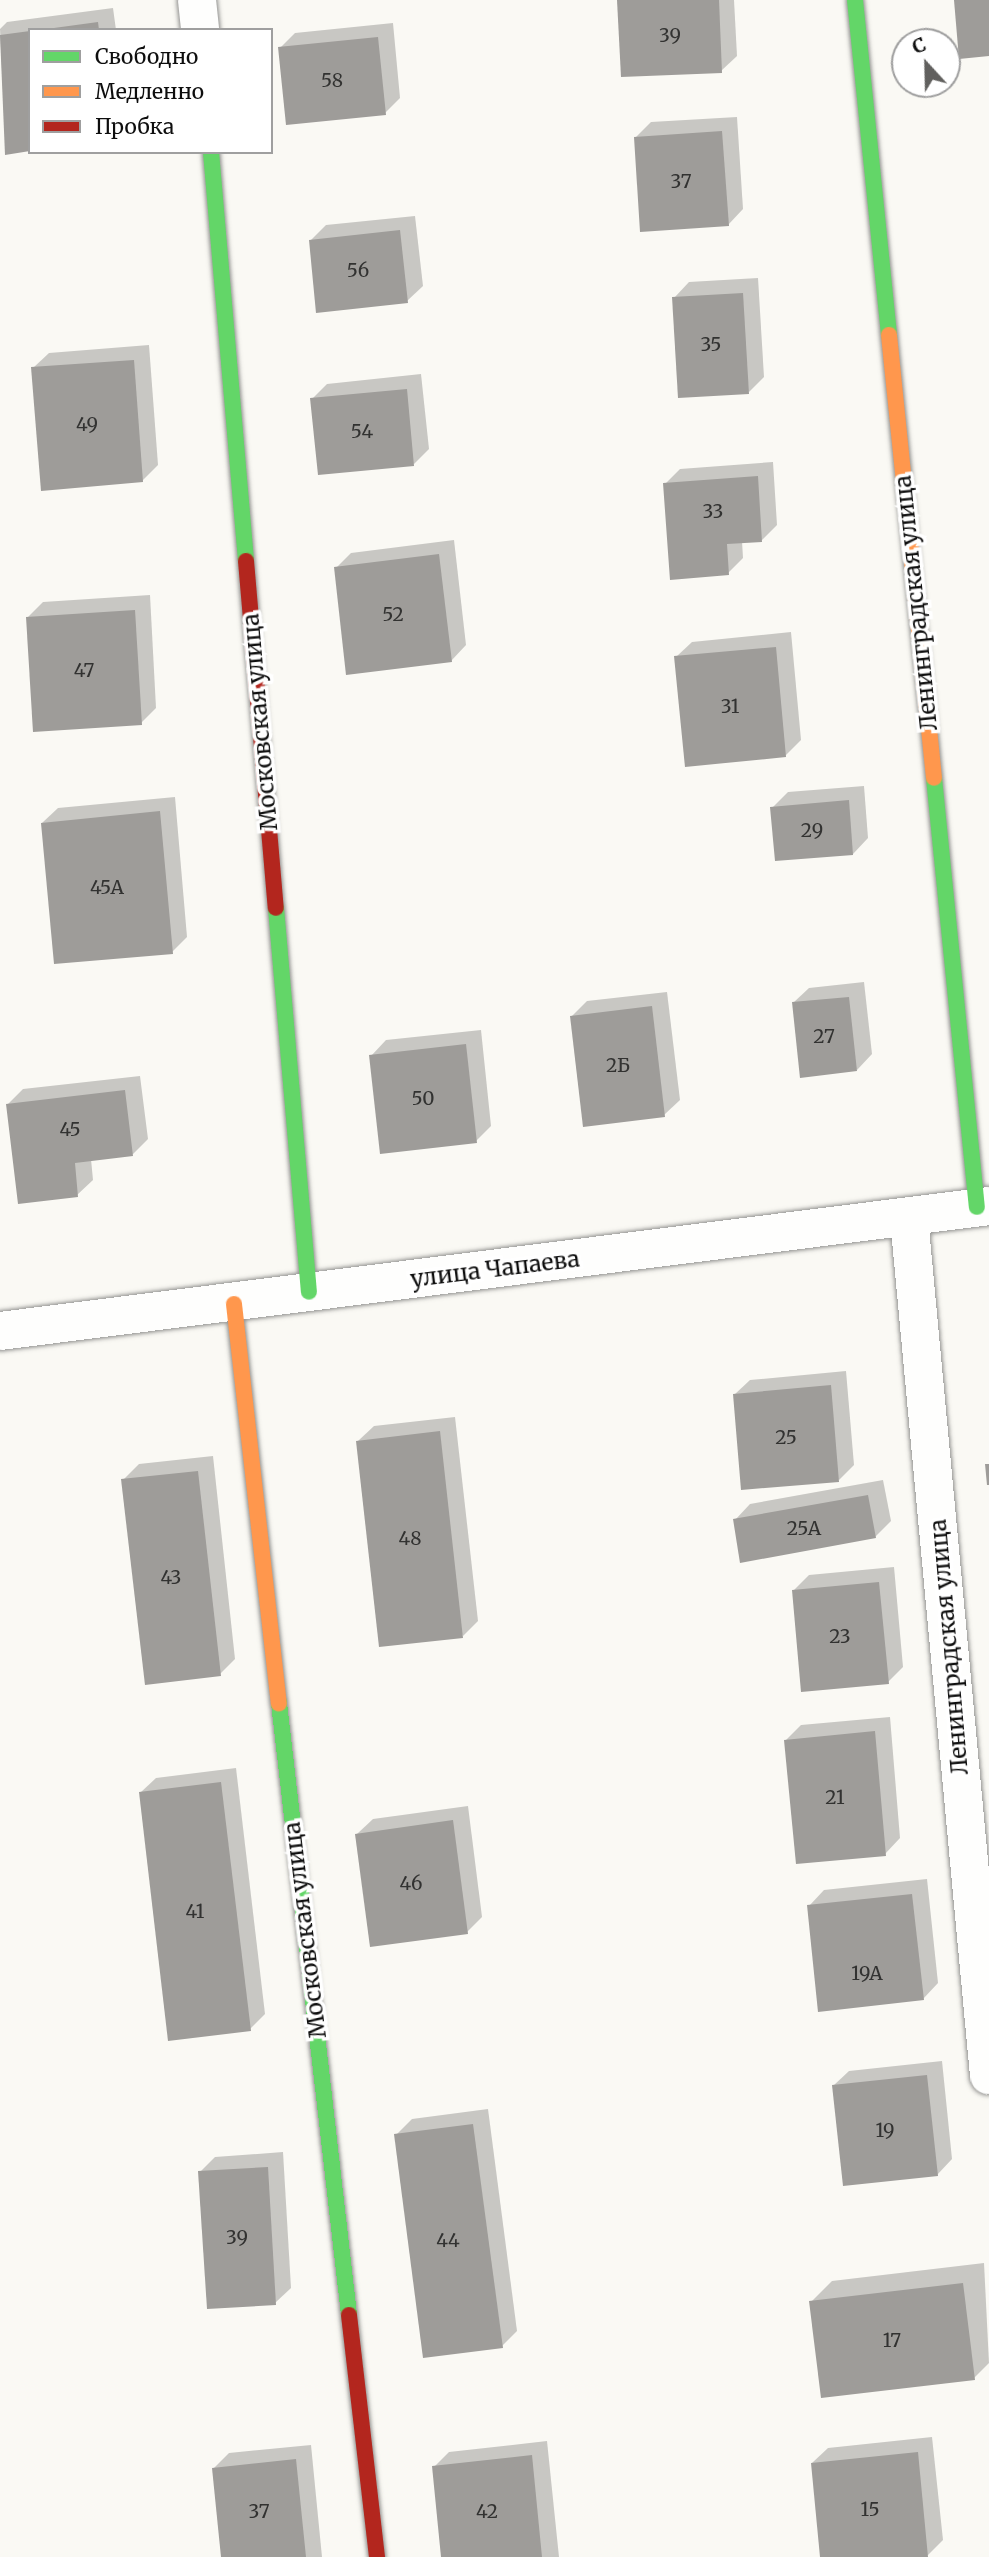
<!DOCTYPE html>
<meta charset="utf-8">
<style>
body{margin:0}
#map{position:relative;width:989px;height:2557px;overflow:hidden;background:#faf9f4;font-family:Merriweather,serif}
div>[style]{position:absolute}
.shadow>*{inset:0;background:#0003}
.building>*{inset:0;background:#9e9c99}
.roads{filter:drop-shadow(0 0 2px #949492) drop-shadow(0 0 2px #949492)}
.street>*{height:38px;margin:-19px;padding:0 19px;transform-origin:19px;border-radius:19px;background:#fefefd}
.fast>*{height:16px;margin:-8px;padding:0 8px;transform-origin:8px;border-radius:8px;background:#63d668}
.slow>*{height:16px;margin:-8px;padding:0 8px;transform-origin:8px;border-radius:8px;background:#ff974d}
.jam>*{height:16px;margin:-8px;padding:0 8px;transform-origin:8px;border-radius:8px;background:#b3261e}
span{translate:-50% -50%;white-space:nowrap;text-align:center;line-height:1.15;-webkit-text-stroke:7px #fff;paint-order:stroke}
.number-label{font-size:19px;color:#323231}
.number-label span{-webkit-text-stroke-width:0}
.street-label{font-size:23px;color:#0e0e0e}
.legend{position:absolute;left:28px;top:28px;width:245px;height:126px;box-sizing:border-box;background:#fff;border:2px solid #9f9f9f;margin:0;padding:9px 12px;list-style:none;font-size:21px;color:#0e0e0e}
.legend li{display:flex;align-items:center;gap:14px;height:35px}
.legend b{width:35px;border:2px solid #9f9f9f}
.north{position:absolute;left:891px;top:28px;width:70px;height:70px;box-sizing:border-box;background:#fff;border:2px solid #9f9f9f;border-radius:50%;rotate:338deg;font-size:19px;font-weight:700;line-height:28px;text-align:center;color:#0e0e0e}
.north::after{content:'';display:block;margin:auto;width:24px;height:32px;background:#61605e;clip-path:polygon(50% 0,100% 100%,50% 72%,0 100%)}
</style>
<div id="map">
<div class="shadow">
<div style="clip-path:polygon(619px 0,734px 0,737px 56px,721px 71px)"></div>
<div style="clip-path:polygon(113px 8px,116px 30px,30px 30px,30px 149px,6px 153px,0 29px,7px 22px)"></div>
<div style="clip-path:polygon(393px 23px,400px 98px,385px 113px,280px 48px,295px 33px)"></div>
<div style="clip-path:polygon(737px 117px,743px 209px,728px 225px,636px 137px,651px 122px)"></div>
<div style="clip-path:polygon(415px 216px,423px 286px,407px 301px,311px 240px,326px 225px)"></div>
<div style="clip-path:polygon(758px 278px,764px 377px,749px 392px,674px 298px,689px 282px)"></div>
<div style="clip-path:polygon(149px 345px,158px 465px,142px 481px,33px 368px,49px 353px)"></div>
<div style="clip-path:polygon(421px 374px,429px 449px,414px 464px,312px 399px,327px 384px)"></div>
<div style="clip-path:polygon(773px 462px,777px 525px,762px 540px,742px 541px,743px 558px,728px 573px,665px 484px,680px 469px)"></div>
<div style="clip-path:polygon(454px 540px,466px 645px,451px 661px,336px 568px,351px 553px)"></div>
<div style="clip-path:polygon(150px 595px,156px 708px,141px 723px,28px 617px,43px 602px)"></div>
<div style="clip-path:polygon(791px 632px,801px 740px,785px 756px,676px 657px,692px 642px)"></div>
<div style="clip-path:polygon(864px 786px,868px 838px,853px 854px,772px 808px,788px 792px)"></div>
<div style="clip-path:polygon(175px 797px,187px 937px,172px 952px,42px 823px,58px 808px)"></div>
<div style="clip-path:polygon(864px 982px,872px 1054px,857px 1070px,793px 1003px,809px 988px)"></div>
<div style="clip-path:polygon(667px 992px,680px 1100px,664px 1115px,572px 1016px,587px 1001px)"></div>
<div style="clip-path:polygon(481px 1030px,491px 1126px,476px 1141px,371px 1056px,386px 1040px)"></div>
<div style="clip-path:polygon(140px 1076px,148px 1139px,133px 1154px,91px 1159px,93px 1180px,77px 1195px,8px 1104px,23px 1089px)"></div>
<div style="clip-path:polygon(846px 1371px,854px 1465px,839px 1480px,734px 1395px,750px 1380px)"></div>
<div style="clip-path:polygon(455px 1417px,478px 1621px,463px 1636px,358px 1441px,374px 1426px)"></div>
<div style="clip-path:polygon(213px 1456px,235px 1659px,220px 1674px,123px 1480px,139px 1464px)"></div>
<div style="clip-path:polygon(883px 1480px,891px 1521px,875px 1537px,735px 1520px,750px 1504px)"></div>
<div style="clip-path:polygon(894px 1567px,903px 1667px,888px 1682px,793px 1591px,809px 1575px)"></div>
<div style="clip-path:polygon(890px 1717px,900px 1838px,885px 1854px,786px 1740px,801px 1725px)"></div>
<div style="clip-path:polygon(236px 1768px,265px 2014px,250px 2029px,140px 1793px,156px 1778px)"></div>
<div style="clip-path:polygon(468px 1806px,482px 1917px,467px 1932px,357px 1834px,373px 1819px)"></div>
<div style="clip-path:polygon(927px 1879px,938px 1983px,923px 1999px,809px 1906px,824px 1890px)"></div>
<div style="clip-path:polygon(942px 2061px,952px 2159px,937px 2175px,833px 2086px,849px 2071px)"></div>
<div style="clip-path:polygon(488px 2109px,517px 2331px,502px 2346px,396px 2135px,412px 2119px)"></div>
<div style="clip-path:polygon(283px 2152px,291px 2288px,275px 2303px,200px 2172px,215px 2157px)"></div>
<div style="clip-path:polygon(984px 2263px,989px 2363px,974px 2378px,811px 2302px,832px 2281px)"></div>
<div style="clip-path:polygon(932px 2437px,943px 2540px,928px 2555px,822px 2557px,812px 2463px,828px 2448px)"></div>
<div style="clip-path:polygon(547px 2441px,559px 2557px,443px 2557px,434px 2467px,449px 2452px)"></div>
<div style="clip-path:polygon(311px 2445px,322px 2557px,223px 2557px,214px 2468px,229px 2453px)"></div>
</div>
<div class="building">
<div style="clip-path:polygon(617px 0,719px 0,722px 73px,621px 77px)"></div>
<div style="clip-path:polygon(954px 0,989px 0,989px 56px,959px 59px)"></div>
<div style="clip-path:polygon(98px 22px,99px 30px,54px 30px,54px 28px)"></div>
<div style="clip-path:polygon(30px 31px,30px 151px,5px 155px,0 35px)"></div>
<div style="clip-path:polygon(378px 37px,386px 115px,286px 125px,278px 47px)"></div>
<div style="clip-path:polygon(722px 131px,729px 226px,640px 232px,634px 137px)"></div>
<div style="clip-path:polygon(400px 230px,408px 303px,316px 313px,309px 240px)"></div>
<div style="clip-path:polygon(743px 293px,749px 394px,678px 398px,672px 297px)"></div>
<div style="clip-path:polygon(134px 360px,143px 482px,41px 491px,31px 367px)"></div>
<div style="clip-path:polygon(407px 389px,414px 466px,318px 475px,310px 398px)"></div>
<div style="clip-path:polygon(758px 476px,762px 542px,727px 544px,729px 575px,670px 580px,663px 483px)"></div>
<div style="clip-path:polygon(439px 554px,452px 662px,346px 675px,334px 567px)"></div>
<div style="clip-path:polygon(135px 610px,142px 725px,33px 732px,26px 617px)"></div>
<div style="clip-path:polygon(776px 647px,786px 757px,685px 767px,674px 656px)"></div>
<div style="clip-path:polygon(849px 800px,853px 855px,775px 861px,770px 807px)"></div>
<div style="clip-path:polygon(160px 811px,173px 954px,54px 964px,41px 823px)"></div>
<div style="clip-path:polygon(849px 997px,857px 1071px,800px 1078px,792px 1002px)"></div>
<div style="clip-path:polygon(652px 1006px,665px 1117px,583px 1127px,570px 1016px)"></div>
<div style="clip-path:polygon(466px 1044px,477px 1143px,380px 1154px,369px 1055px)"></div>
<div style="clip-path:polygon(125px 1090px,133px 1156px,75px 1163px,78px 1197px,18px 1204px,6px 1104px)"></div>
<div style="clip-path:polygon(831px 1385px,839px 1482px,741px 1490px,733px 1394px)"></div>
<div style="clip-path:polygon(440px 1431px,463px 1638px,379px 1647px,356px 1441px)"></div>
<div style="clip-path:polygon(985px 1464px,989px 1464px,989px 1485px,987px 1485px)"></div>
<div style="clip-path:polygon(198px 1471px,221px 1676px,145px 1685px,121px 1479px)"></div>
<div style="clip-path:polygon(868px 1495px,876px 1538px,740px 1563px,733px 1519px)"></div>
<div style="clip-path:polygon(879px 1582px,889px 1684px,801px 1692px,792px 1590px)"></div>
<div style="clip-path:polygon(875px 1731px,886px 1856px,796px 1864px,784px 1740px)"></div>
<div style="clip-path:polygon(221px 1782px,251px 2031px,168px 2041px,139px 1792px)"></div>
<div style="clip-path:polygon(453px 1820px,468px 1934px,370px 1947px,355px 1834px)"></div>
<div style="clip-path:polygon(912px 1894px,924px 2000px,818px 2012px,807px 1905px)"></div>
<div style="clip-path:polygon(927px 2075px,938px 2176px,843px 2186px,832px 2085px)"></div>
<div style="clip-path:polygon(473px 2124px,503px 2348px,423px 2358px,394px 2134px)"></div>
<div style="clip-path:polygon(268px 2167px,276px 2305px,207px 2309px,198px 2171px)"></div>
<div style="clip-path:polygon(963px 2283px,975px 2380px,821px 2398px,809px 2301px)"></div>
<div style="clip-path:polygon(918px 2452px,928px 2557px,820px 2557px,811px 2463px)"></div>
<div style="clip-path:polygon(532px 2455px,542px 2557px,441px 2557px,432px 2466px)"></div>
<div style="clip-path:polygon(296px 2459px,306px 2557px,221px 2557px,212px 2468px)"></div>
</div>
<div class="roads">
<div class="street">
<div style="left:197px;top:0;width:30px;rotate:84deg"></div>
<div style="left:909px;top:1218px;width:861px;rotate:84.67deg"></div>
<div style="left:0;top:1331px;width:997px;rotate:-7.2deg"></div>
</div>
<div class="fast">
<div style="left:855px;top:0;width:337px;rotate:84.2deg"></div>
<div style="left:211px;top:152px;width:410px;rotate:85.1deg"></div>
<div style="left:934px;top:778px;width:431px;rotate:84.3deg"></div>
<div style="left:276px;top:908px;width:385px;rotate:85.1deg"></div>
<div style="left:279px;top:1703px;width:616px;rotate:83.47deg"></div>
</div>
<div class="slow">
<div style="left:889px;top:335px;width:445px;rotate:84.2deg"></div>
<div style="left:234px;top:1304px;width:402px;rotate:83.6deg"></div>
</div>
<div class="jam">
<div style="left:246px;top:561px;width:348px;rotate:85.1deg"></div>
<div style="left:349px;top:2315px;width:244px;rotate:83.4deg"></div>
</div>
</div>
<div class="number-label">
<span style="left:670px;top:36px">39</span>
<span style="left:332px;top:81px">58</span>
<span style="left:681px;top:182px">37</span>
<span style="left:358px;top:271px">56</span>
<span style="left:711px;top:345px">35</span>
<span style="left:87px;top:425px">49</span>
<span style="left:362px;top:432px">54</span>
<span style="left:713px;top:512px">33</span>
<span style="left:393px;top:615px">52</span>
<span style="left:84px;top:671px">47</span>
<span style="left:730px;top:707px">31</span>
<span style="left:812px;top:831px">29</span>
<span style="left:107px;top:888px">45А</span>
<span style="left:824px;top:1037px">27</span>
<span style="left:618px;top:1066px">2Б</span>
<span style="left:423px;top:1099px">50</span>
<span style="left:70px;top:1130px">45</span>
<span style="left:786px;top:1438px">25</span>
<span style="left:804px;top:1529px">25А</span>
<span style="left:410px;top:1539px">48</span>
<span style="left:171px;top:1578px">43</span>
<span style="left:840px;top:1637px">23</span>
<span style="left:835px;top:1798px">21</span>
<span style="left:411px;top:1884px">46</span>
<span style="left:195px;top:1912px">41</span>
<span style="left:867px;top:1974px">19А</span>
<span style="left:885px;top:2131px">19</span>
<span style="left:237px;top:2238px">39</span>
<span style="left:448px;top:2241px">44</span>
<span style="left:892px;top:2341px">17</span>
<span style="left:870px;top:2510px">15</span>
<span style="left:259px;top:2512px">37</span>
<span style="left:487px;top:2512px">42</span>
</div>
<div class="street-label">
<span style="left:916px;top:603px;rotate:-96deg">Ленинградская улица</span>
<span style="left:260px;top:722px;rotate:-95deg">Московская улица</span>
<span style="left:495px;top:1269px;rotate:-7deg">улица Чапаева</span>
<span style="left:949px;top:1647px;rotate:-95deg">Ленинградская улица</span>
<span style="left:305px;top:1930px;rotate:-97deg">Московская улица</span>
</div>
<ul class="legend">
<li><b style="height:9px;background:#63d668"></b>Свободно</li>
<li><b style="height:9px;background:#ff974d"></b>Медленно</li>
<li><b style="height:9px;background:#b3261e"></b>Пробка</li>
</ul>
<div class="north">С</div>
</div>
